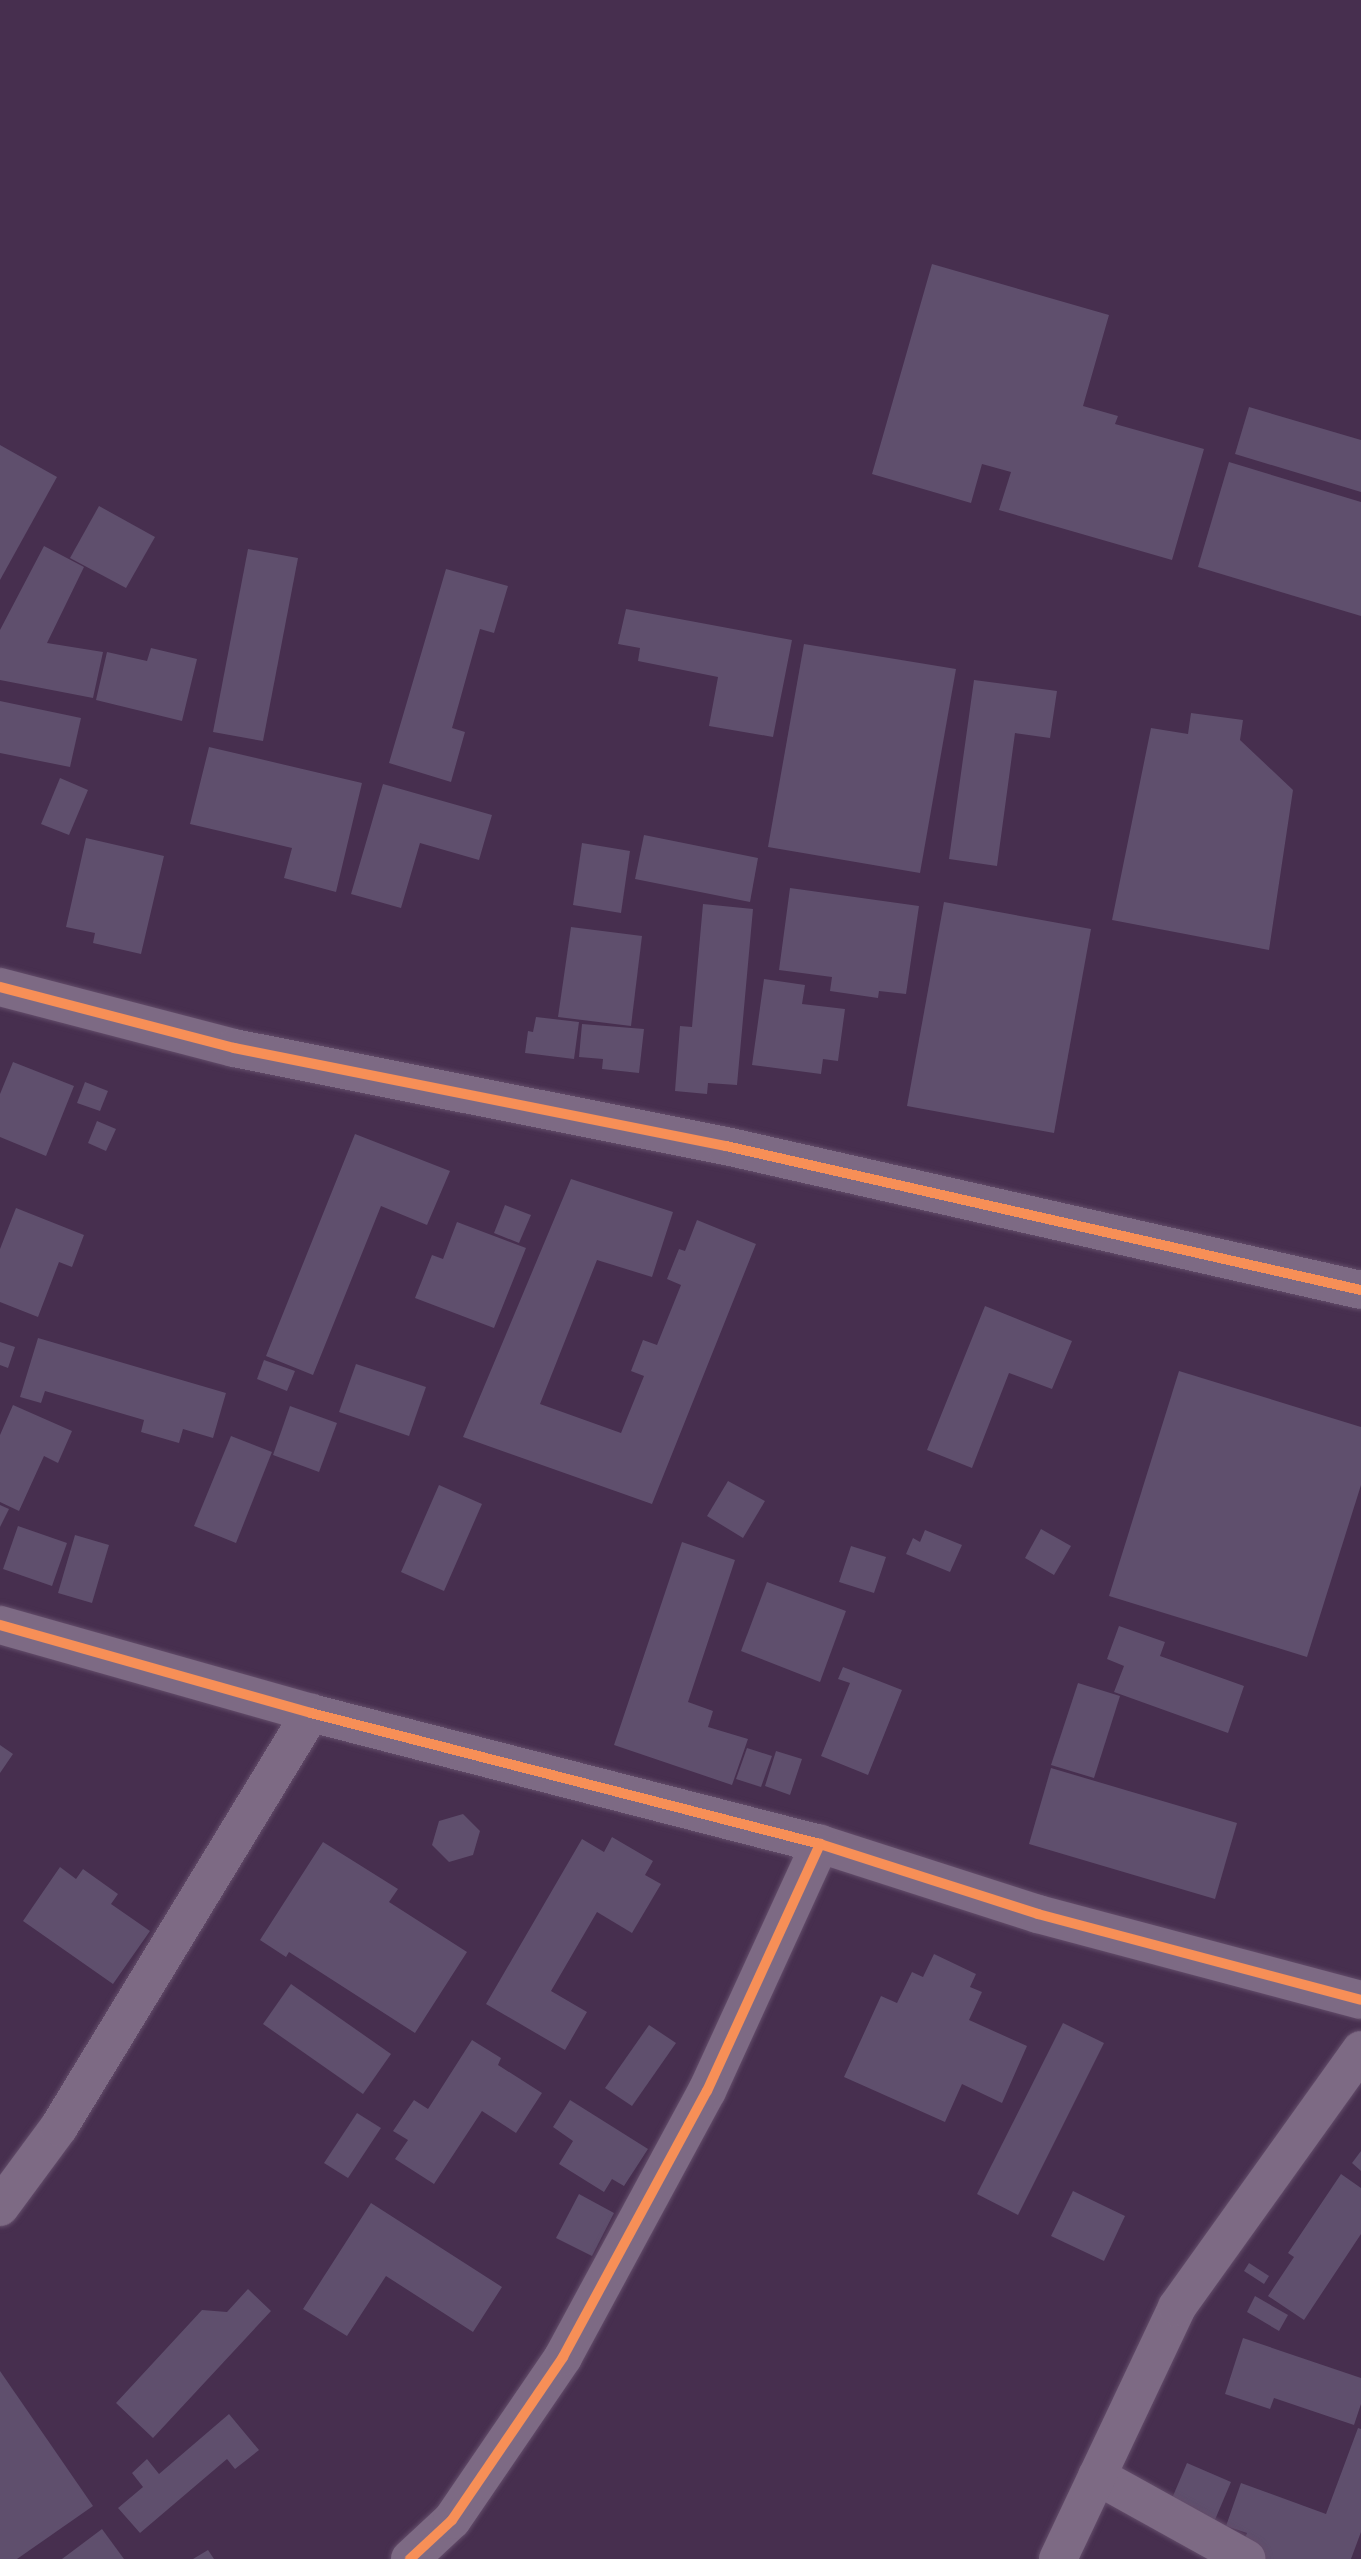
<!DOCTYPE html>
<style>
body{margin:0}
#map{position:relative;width:1361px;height:2559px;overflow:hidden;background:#472f4f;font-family:"Open Sans",sans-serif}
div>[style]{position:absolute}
.building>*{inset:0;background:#5f4f6d}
.roads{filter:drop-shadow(0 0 2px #634d6a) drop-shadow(0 0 2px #634d6a)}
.minor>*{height:38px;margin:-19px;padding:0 19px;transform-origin:19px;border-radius:19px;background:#7d6a84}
.cycleway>*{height:10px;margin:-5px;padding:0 5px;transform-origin:5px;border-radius:5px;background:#f78f57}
span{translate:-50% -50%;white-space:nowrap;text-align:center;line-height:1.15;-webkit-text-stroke:5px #431750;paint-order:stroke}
</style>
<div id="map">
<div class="building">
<div style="clip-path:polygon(932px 264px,1109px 315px,1083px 406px,1118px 416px,1115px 424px,1204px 449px,1172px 560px,999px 510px,1011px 472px,982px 464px,971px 503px,872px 474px)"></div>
<div style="clip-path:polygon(1249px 407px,1361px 440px,1361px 492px,1235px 454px)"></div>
<div style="clip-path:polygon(0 445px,57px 477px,0 580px)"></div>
<div style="clip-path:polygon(1229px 462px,1361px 502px,1361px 616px,1198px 567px)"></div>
<div style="clip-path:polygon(99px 506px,155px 537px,126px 588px,70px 558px)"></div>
<div style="clip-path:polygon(44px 546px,84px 567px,47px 643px,103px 652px,93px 698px,0 680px,0 630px)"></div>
<div style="clip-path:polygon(248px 549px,298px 558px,263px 741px,213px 732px)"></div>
<div style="clip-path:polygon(446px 569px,508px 586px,494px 633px,480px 629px,452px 728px,465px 732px,451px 782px,389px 763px)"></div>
<div style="clip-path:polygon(626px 609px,792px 640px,773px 737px,709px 726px,718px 677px,638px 661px,640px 648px,618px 644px)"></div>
<div style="clip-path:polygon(804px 644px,956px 669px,920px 873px,768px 847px)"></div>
<div style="clip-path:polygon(151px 648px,197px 659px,182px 721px,96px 700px,107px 652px,147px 661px)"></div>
<div style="clip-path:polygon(974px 680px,1057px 691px,1050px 738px,1015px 733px,997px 866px,949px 859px)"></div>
<div style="clip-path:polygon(0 701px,81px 718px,70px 767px,0 753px)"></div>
<div style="clip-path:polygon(1191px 713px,1243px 720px,1240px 740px,1293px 790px,1269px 950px,1112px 920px,1151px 728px,1188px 734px)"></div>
<div style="clip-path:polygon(209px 747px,362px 783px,336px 892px,284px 878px,292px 848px,190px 824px)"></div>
<div style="clip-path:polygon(60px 778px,88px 790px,69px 835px,41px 824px)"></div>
<div style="clip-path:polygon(383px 784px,492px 815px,479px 860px,420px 843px,401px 908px,351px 894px)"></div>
<div style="clip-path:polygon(644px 835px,758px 858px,750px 902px,635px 879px)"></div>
<div style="clip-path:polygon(86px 838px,164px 856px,141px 954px,93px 943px,95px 933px,66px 927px)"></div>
<div style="clip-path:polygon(582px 843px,630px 851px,621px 913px,573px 905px)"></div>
<div style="clip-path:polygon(790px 888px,919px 906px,906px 994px,879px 991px,878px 998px,830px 991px,832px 977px,779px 970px)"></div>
<div style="clip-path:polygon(944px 902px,1091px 929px,1054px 1133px,907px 1106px)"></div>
<div style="clip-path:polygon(703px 904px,753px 909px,737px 1085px,708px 1083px,707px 1094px,675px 1091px,680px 1026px,692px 1027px)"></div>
<div style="clip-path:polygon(571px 927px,642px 936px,631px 1026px,558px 1017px)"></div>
<div style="clip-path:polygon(764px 979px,805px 985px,802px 1004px,845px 1009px,838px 1061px,823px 1059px,821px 1074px,752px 1065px)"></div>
<div style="clip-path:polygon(536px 1017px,579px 1022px,574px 1059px,525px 1053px,528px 1031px,533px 1032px)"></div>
<div style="clip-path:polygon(582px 1024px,644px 1029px,639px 1073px,602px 1069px,603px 1059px,579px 1057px)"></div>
<div style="clip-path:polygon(13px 1062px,74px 1086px,46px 1156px,0 1137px,0 1094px)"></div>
<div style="clip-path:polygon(85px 1082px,108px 1091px,100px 1111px,77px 1103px)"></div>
<div style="clip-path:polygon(97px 1121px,116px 1129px,106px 1151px,88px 1143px)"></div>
<div style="clip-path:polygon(355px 1134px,450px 1171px,427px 1225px,381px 1206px,313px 1375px,266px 1356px)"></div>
<div style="clip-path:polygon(571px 1179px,673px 1212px,652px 1277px,597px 1260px,540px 1404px,621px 1433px,644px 1376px,631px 1371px,643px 1340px,657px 1345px,681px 1285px,667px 1279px,679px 1249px,685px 1251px,697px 1220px,756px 1244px,652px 1504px,463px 1437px)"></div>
<div style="clip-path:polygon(505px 1205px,531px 1215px,519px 1243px,494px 1233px)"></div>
<div style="clip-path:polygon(16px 1208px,84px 1235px,72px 1267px,59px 1262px,38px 1317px,0 1302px,0 1249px)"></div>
<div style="clip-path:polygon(457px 1222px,526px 1248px,494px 1328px,415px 1298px,432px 1255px,443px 1259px)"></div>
<div style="clip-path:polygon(985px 1306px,1072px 1341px,1052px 1389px,1009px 1373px,972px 1468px,927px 1450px)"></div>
<div style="clip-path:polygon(38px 1338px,226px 1393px,213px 1438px,183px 1429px,179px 1443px,141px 1432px,144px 1420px,45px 1391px,41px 1403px,20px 1397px)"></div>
<div style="clip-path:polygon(0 1342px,15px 1347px,8px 1368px,0 1365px)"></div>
<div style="clip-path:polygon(264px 1360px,295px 1371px,287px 1391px,257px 1379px)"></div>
<div style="clip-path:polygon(356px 1364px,426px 1387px,409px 1436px,339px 1412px)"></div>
<div style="clip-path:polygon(1179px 1371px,1361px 1427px,1361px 1485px,1307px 1657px,1109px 1596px)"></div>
<div style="clip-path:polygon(13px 1405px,72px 1431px,58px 1463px,44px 1456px,19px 1511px,0 1502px,0 1435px)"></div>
<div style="clip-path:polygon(290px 1406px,337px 1423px,319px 1472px,273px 1455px)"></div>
<div style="clip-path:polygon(231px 1436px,272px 1452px,236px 1543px,194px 1526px)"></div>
<div style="clip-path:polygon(728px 1481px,765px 1501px,743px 1538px,707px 1516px)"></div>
<div style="clip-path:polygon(439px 1485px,482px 1504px,444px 1591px,401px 1572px)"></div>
<div style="clip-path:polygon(0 1505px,9px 1509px,0 1527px)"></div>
<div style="clip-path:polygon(18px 1526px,67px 1543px,52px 1586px,3px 1569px)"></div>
<div style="clip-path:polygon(1041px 1529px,1071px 1546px,1054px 1575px,1025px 1558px)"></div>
<div style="clip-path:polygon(925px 1530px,962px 1545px,950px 1572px,906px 1554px,913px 1538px,920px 1542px)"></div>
<div style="clip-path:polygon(75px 1535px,109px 1545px,92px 1603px,58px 1593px)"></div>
<div style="clip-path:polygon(682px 1542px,735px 1560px,688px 1702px,713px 1711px,708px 1727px,748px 1739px,732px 1785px,614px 1745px)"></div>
<div style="clip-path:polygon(851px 1546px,886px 1557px,874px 1593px,839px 1582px)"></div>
<div style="clip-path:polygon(767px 1582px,846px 1611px,820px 1682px,741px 1651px)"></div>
<div style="clip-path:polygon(1119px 1626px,1165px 1642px,1160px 1656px,1244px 1686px,1228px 1733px,1114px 1692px,1124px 1666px,1107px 1659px)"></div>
<div style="clip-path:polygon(843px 1667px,902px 1690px,868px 1775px,821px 1756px,850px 1683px,838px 1679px)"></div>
<div style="clip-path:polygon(1078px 1683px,1120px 1696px,1094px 1778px,1051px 1765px)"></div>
<div style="clip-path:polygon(0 1745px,13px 1754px,0 1773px)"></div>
<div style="clip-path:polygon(747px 1748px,772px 1756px,761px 1787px,736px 1779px)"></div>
<div style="clip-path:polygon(776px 1751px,802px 1759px,790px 1795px,765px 1786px)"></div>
<div style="clip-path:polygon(1051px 1768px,1237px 1823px,1215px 1899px,1029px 1844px)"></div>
<div style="clip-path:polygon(463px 1814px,480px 1831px,473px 1855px,449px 1862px,432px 1845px,439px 1821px)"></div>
<div style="clip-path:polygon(612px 1837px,653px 1861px,645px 1875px,661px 1884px,632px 1933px,597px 1912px,551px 1991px,587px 2012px,565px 2050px,486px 2004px,582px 1839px,604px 1852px)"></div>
<div style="clip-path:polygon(323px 1842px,398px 1889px,389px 1902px,467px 1952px,415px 2033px,289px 1952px,286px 1957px,260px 1940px)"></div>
<div style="clip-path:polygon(60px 1867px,76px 1879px,83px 1869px,118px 1894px,111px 1904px,150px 1931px,113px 1984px,23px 1921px)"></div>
<div style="clip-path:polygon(934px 1954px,976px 1974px,970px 1987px,982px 1992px,969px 2020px,1027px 2046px,1002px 2103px,962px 2084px,945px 2122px,844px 2077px,881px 1996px,897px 2003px,912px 1972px,923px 1977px)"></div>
<div style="clip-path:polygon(291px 1984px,391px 2054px,363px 2094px,263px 2024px)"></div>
<div style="clip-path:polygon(1063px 2023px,1104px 2043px,1018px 2215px,977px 2194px)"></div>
<div style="clip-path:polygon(649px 2025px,676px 2043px,632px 2106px,605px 2088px)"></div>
<div style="clip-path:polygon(472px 2040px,501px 2058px,498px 2065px,542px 2093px,516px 2133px,482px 2111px,434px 2184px,395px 2159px,408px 2140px,393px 2131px,414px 2100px,428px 2109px)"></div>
<div style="clip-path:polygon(570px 2100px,648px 2149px,624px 2186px,612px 2179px,604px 2192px,559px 2164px,573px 2141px,553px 2127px)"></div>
<div style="clip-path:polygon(357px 2113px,381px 2128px,348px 2178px,324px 2163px)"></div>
<div style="clip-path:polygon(1361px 2151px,1361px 2171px,1352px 2163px)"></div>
<div style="clip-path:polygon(1341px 2174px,1361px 2188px,1361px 2234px,1304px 2320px,1268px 2296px,1294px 2257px,1288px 2253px)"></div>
<div style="clip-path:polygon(1073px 2191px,1125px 2216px,1104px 2261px,1051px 2236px)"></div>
<div style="clip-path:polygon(579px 2194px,614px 2213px,592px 2256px,556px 2238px)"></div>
<div style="clip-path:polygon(371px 2203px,502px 2287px,473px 2332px,386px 2276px,347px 2336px,303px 2309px)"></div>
<div style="clip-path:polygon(1249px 2263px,1269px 2276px,1264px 2284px,1244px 2271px)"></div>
<div style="clip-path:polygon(248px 2289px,271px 2311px,153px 2438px,116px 2403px,202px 2310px,227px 2312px)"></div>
<div style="clip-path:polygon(1255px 2296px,1288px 2315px,1279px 2331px,1247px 2312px)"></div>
<div style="clip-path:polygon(1243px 2338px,1361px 2378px,1361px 2404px,1354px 2425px,1274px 2398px,1270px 2409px,1225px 2394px)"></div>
<div style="clip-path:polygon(0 2371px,93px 2506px,17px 2559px,0 2559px)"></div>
<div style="clip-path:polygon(229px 2414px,259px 2450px,235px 2469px,227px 2459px,140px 2533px,118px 2508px,143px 2487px,132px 2473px,147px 2459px,159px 2474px)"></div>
<div style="clip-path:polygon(1358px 2428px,1361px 2429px,1361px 2532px,1351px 2559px,1266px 2559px,1240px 2550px,1247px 2533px,1226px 2526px,1241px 2483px,1326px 2514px)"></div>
<div style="clip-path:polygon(1187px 2463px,1231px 2482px,1214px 2522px,1170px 2503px)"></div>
<div style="clip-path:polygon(102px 2529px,124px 2559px,62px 2559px)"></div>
<div style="clip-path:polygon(208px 2550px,214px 2559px,193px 2559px)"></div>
</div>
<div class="roads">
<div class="minor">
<div style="left:0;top:987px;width:242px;rotate:14.6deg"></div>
<div style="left:234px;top:1048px;width:502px;rotate:11.27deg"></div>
<div style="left:726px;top:1146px;width:651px;rotate:12.78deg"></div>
<div style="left:0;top:1625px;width:323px;rotate:15.8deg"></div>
<div style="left:311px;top:1713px;width:526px;rotate:14.43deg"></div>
<div style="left:820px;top:1844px;width:229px;rotate:17.8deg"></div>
<div style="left:1038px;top:1914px;width:334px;rotate:14.9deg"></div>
<div style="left:0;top:2207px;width:99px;rotate:-53.6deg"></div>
<div style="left:59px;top:2127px;width:485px;rotate:-58.7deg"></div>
<div style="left:1097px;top:2476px;width:171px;rotate:29deg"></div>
<div style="left:410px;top:2559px;width:57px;rotate:-42.9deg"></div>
<div style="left:452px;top:2520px;width:197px;rotate:-55.7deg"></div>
<div style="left:563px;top:2357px;width:302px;rotate:-61.6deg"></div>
<div style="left:707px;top:2091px;width:272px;rotate:-65.4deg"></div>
<div style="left:1058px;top:2559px;width:279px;rotate:-64.7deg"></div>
<div style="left:1177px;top:2307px;width:316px;rotate:-54.4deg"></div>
</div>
</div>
<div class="cycleway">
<div style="left:0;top:987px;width:242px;rotate:14.6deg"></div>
<div style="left:234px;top:1048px;width:502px;rotate:11.27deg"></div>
<div style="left:726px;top:1146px;width:651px;rotate:12.78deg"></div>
<div style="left:0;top:1625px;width:323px;rotate:15.8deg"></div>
<div style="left:311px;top:1713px;width:526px;rotate:14.43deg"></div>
<div style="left:820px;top:1844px;width:229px;rotate:17.8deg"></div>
<div style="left:1038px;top:1914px;width:334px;rotate:14.9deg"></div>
<div style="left:410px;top:2559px;width:57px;rotate:-42.9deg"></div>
<div style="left:452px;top:2520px;width:197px;rotate:-55.7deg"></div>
<div style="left:563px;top:2357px;width:302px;rotate:-61.6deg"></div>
<div style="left:707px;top:2091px;width:272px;rotate:-65.4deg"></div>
</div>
</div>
